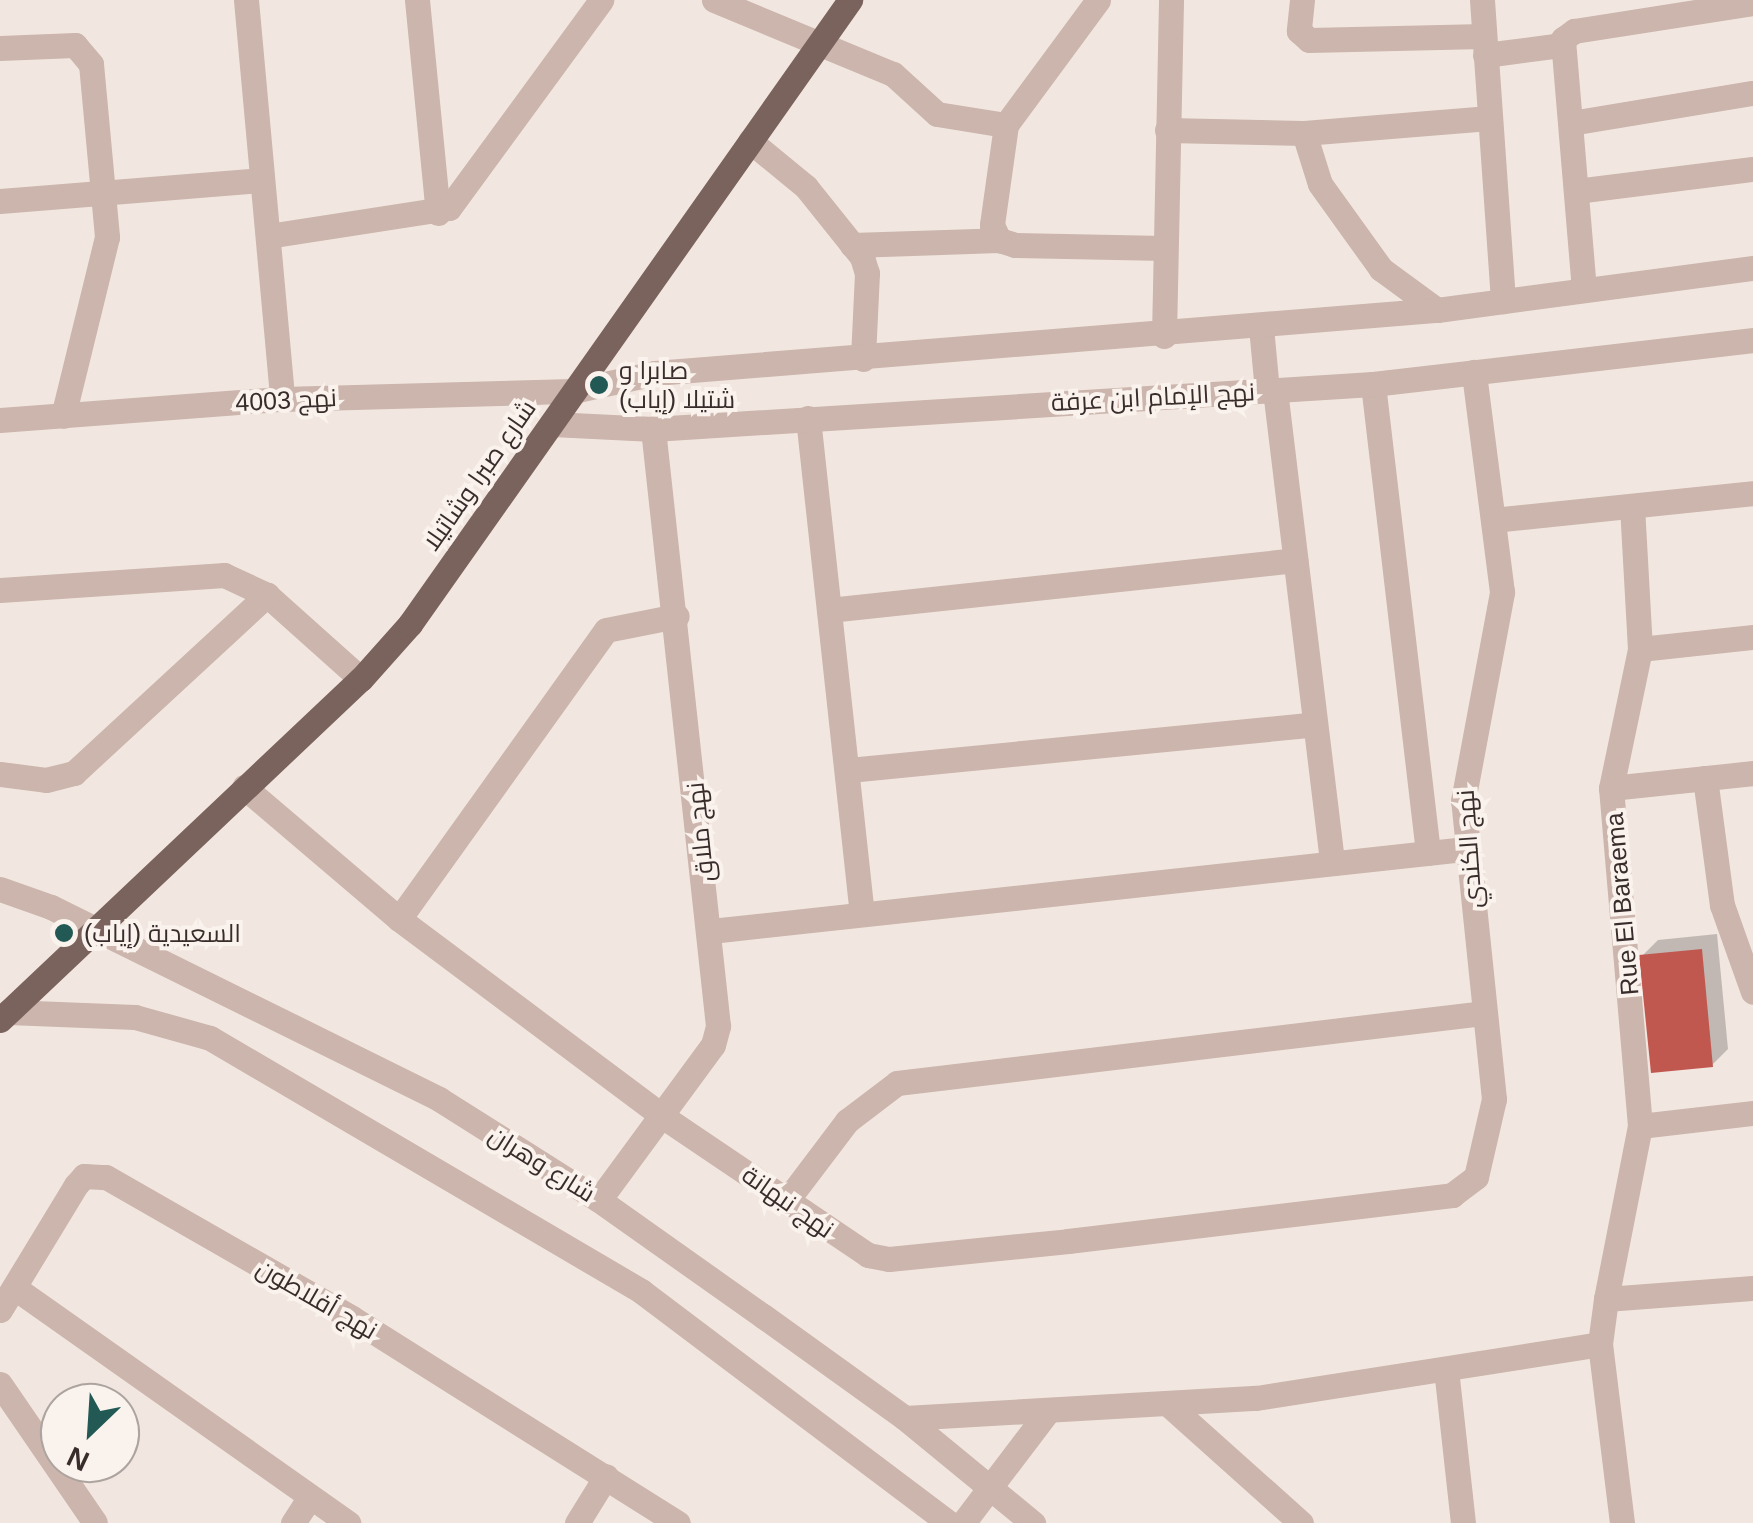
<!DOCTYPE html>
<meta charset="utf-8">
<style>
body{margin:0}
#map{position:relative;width:1753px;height:1523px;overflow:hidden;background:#f2e7e0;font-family:Arial,Cairo,sans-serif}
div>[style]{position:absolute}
.shadow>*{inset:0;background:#0003}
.building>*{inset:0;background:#c15850}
.minor>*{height:25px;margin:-12.5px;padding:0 12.5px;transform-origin:12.5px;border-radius:12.5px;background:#cbb5ac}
.major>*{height:25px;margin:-12.5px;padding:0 12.5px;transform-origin:12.5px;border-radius:12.5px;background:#7a625d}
.dots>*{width:28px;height:28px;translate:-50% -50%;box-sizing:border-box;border:5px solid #faf2ed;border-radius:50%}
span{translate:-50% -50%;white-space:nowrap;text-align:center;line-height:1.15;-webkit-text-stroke:8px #faf2ed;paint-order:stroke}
.poi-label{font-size:25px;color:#392d2b}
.left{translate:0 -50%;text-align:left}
.street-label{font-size:25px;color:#392d2b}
.north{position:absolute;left:40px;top:1383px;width:100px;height:100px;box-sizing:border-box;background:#faf2ed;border:2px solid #ada39f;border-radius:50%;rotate:205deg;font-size:28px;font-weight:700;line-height:40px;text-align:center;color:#392d2b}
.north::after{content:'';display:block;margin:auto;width:35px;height:45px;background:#225954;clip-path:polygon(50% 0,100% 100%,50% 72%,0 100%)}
</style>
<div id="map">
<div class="shadow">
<div style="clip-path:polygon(1717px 934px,1728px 1049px,1712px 1065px,1642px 956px,1658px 940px)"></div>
</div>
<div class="building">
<div style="clip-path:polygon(1702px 949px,1713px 1067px,1651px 1073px,1639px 955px)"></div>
</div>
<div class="minor">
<div style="left:246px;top:0;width:401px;rotate:84.8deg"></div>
<div style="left:417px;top:0;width:214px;rotate:84.4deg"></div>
<div style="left:714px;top:0;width:194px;rotate:22.5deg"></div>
<div style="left:893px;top:74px;width:59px;rotate:42.3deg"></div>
<div style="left:937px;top:114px;width:70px;rotate:9.1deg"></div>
<div style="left:1098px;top:0;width:155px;rotate:126.4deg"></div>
<div style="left:1006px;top:125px;width:101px;rotate:98deg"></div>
<div style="left:992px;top:225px;width:17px;rotate:65deg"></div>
<div style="left:999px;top:240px;width:17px;rotate:17deg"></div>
<div style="left:1015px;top:245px;width:149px;rotate:1.2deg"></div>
<div style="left:1302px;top:0;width:31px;rotate:96deg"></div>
<div style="left:1299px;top:31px;width:13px;rotate:42deg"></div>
<div style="left:1309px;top:40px;width:175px;rotate:-1.3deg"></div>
<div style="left:1482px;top:0;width:302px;rotate:86deg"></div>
<div style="left:0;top:48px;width:75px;rotate:-2.3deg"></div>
<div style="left:75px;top:45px;width:25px;rotate:50deg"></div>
<div style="left:91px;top:64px;width:174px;rotate:84.7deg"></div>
<div style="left:107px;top:237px;width:184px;rotate:103.8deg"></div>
<div style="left:1485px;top:55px;width:78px;rotate:-7.4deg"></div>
<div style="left:1571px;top:123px;width:184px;rotate:-9.4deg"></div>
<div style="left:1167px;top:130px;width:137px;rotate:1.3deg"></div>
<div style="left:1304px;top:133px;width:53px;rotate:72.6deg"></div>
<div style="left:1320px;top:184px;width:105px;rotate:54.3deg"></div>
<div style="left:1381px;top:269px;width:69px;rotate:36.2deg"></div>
<div style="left:1304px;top:133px;width:186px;rotate:-4.6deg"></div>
<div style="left:750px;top:141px;width:72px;rotate:39.4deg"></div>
<div style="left:806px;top:187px;width:90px;rotate:51.3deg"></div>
<div style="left:862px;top:257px;width:17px;rotate:73deg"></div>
<div style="left:867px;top:273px;width:86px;rotate:92.7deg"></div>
<div style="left:1576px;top:191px;width:178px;rotate:-7.1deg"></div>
<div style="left:0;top:201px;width:260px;rotate:-4.6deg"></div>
<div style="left:268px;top:236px;width:183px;rotate:-8.8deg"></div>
<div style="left:449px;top:208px;width:258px;rotate:-53.8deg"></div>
<div style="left:852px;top:245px;width:147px;rotate:-1.9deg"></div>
<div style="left:1584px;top:290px;width:252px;rotate:-94.8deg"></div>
<div style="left:1563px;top:39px;width:14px;rotate:-36deg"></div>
<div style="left:1574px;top:31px;width:181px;rotate:-8.9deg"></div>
<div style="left:1261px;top:327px;width:63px;rotate:84.6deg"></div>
<div style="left:1164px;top:336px;width:336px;rotate:-88.8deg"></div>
<div style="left:1373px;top:384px;width:472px;rotate:83.3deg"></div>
<div style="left:1275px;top:390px;width:473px;rotate:83.1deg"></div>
<div style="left:808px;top:418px;width:498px;rotate:83.8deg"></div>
<div style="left:0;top:420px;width:283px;rotate:-4.3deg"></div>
<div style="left:282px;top:399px;width:291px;rotate:-1.6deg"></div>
<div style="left:573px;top:391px;width:84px;rotate:-12.4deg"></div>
<div style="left:655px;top:373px;width:785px;rotate:-4.61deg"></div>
<div style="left:1437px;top:310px;width:319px;rotate:-7.6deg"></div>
<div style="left:552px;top:424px;width:101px;rotate:2.8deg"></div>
<div style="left:653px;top:429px;width:721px;rotate:-3.58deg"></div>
<div style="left:1373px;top:384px;width:383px;rotate:-6.6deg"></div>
<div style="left:1493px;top:520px;width:261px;rotate:-5.9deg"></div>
<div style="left:0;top:590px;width:225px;rotate:-3.8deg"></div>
<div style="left:224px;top:575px;width:47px;rotate:24.9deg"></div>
<div style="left:267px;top:595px;width:126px;rotate:41.8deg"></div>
<div style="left:829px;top:610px;width:469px;rotate:-6.1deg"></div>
<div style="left:1640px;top:649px;width:114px;rotate:-6.1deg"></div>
<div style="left:849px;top:770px;width:464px;rotate:-5.6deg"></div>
<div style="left:0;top:774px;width:46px;rotate:7.4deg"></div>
<div style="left:46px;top:780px;width:29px;rotate:-14deg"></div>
<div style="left:74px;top:773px;width:263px;rotate:-42.7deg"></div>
<div style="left:1705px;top:778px;width:128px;rotate:82.4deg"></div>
<div style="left:1722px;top:905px;width:92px;rotate:70.4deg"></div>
<div style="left:244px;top:787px;width:204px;rotate:40.4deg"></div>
<div style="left:399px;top:919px;width:329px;rotate:36.8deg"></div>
<div style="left:662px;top:1116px;width:249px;rotate:34deg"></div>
<div style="left:868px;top:1255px;width:21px;rotate:11deg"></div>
<div style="left:889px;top:1259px;width:180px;rotate:-5.7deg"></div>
<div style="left:1068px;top:1241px;width:387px;rotate:-6.8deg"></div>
<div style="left:1452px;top:1195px;width:30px;rotate:-37deg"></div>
<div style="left:1476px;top:1177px;width:80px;rotate:-77deg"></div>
<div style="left:1494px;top:1099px;width:300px;rotate:-95.9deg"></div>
<div style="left:1463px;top:801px;width:213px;rotate:-79.4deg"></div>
<div style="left:1502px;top:592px;width:222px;rotate:-97.3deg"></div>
<div style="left:1611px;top:788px;width:143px;rotate:-6deg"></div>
<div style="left:0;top:889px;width:54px;rotate:19.4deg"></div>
<div style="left:51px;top:907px;width:433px;rotate:26.3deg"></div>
<div style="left:439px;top:1099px;width:189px;rotate:32.3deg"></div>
<div style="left:599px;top:1200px;width:201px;rotate:35.3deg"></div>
<div style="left:763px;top:1316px;width:175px;rotate:35.7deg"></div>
<div style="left:905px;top:1418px;width:166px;rotate:39.4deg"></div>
<div style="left:399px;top:919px;width:355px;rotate:-54.4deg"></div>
<div style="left:606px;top:630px;width:72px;rotate:-11.2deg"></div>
<div style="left:711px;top:931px;width:757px;rotate:-6.21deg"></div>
<div style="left:8px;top:1012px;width:127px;rotate:2.3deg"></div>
<div style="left:135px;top:1017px;width:78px;rotate:15.6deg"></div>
<div style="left:210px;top:1038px;width:500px;rotate:30.4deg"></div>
<div style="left:641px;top:1291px;width:386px;rotate:37deg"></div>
<div style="left:1640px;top:1126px;width:114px;rotate:-6.6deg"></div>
<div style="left:788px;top:1199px;width:98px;rotate:-52.9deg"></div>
<div style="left:847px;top:1121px;width:63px;rotate:-37.2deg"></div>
<div style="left:897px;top:1083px;width:590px;rotate:-6.81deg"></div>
<div style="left:599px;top:1200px;width:192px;rotate:-53.7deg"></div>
<div style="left:713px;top:1045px;width:20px;rotate:-75deg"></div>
<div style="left:718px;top:1026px;width:601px;rotate:-96.21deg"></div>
<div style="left:15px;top:1288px;width:408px;rotate:35.2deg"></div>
<div style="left:1606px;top:1299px;width:176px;rotate:-78.9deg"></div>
<div style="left:1640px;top:1126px;width:339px;rotate:-94.9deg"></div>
<div style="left:1611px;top:788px;width:142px;rotate:-78.2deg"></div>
<div style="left:1640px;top:649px;width:141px;rotate:-93.2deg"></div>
<div style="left:0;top:1310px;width:146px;rotate:-58.7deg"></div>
<div style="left:76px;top:1185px;width:12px;rotate:-48deg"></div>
<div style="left:84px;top:1176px;width:22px;rotate:3deg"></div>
<div style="left:106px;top:1177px;width:284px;rotate:29.8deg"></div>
<div style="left:352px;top:1318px;width:385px;rotate:32.2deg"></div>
<div style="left:1446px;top:1369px;width:155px;rotate:83.7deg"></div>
<div style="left:0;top:1384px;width:168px;rotate:55.6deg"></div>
<div style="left:1169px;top:1405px;width:177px;rotate:41.8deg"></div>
<div style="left:905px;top:1418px;width:352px;rotate:-3.3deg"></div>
<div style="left:1256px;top:1398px;width:348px;rotate:-8.9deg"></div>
<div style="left:293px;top:1523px;width:30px;rotate:-57deg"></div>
<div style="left:577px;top:1523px;width:55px;rotate:-58.3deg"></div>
<div style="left:963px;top:1523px;width:141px;rotate:-52.8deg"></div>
<div style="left:1622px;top:1523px;width:180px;rotate:-97deg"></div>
<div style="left:1600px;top:1344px;width:45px;rotate:-82.4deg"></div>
<div style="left:1606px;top:1299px;width:147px;rotate:-4.3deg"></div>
</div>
<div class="major">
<div style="left:0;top:1020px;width:497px;rotate:-43.4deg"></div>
<div style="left:361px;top:679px;width:74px;rotate:-48.3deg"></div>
<div style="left:410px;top:624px;width:764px;rotate:-54.81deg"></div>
</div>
<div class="dots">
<div style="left:599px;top:385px;background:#225954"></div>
<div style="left:64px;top:933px;background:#225954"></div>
</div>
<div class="poi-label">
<span class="left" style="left:619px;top:385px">صابرا و<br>شتيلا (إياب)</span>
<span class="left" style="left:84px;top:933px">السعيدية (إياب)</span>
</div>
<div class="street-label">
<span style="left:1153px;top:397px;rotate:-3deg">نهج الإمام ابن عرفة</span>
<span style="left:286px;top:400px;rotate:-3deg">نهج 4003</span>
<span style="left:479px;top:475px;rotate:-55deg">شارع صبرا وشاتيلا</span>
<span style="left:700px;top:832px;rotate:-96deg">نهج ملاق</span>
<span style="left:1469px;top:849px;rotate:-94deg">نهج الكندي</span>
<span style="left:1622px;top:904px;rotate:-95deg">Rue El Baraema</span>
<span style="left:542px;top:1164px;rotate:32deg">شارع وهران</span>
<span style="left:788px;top:1202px;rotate:35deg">نهج نبهانة</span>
<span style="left:317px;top:1299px;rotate:30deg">نهج أفلاطون</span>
</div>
<div class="north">N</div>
</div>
